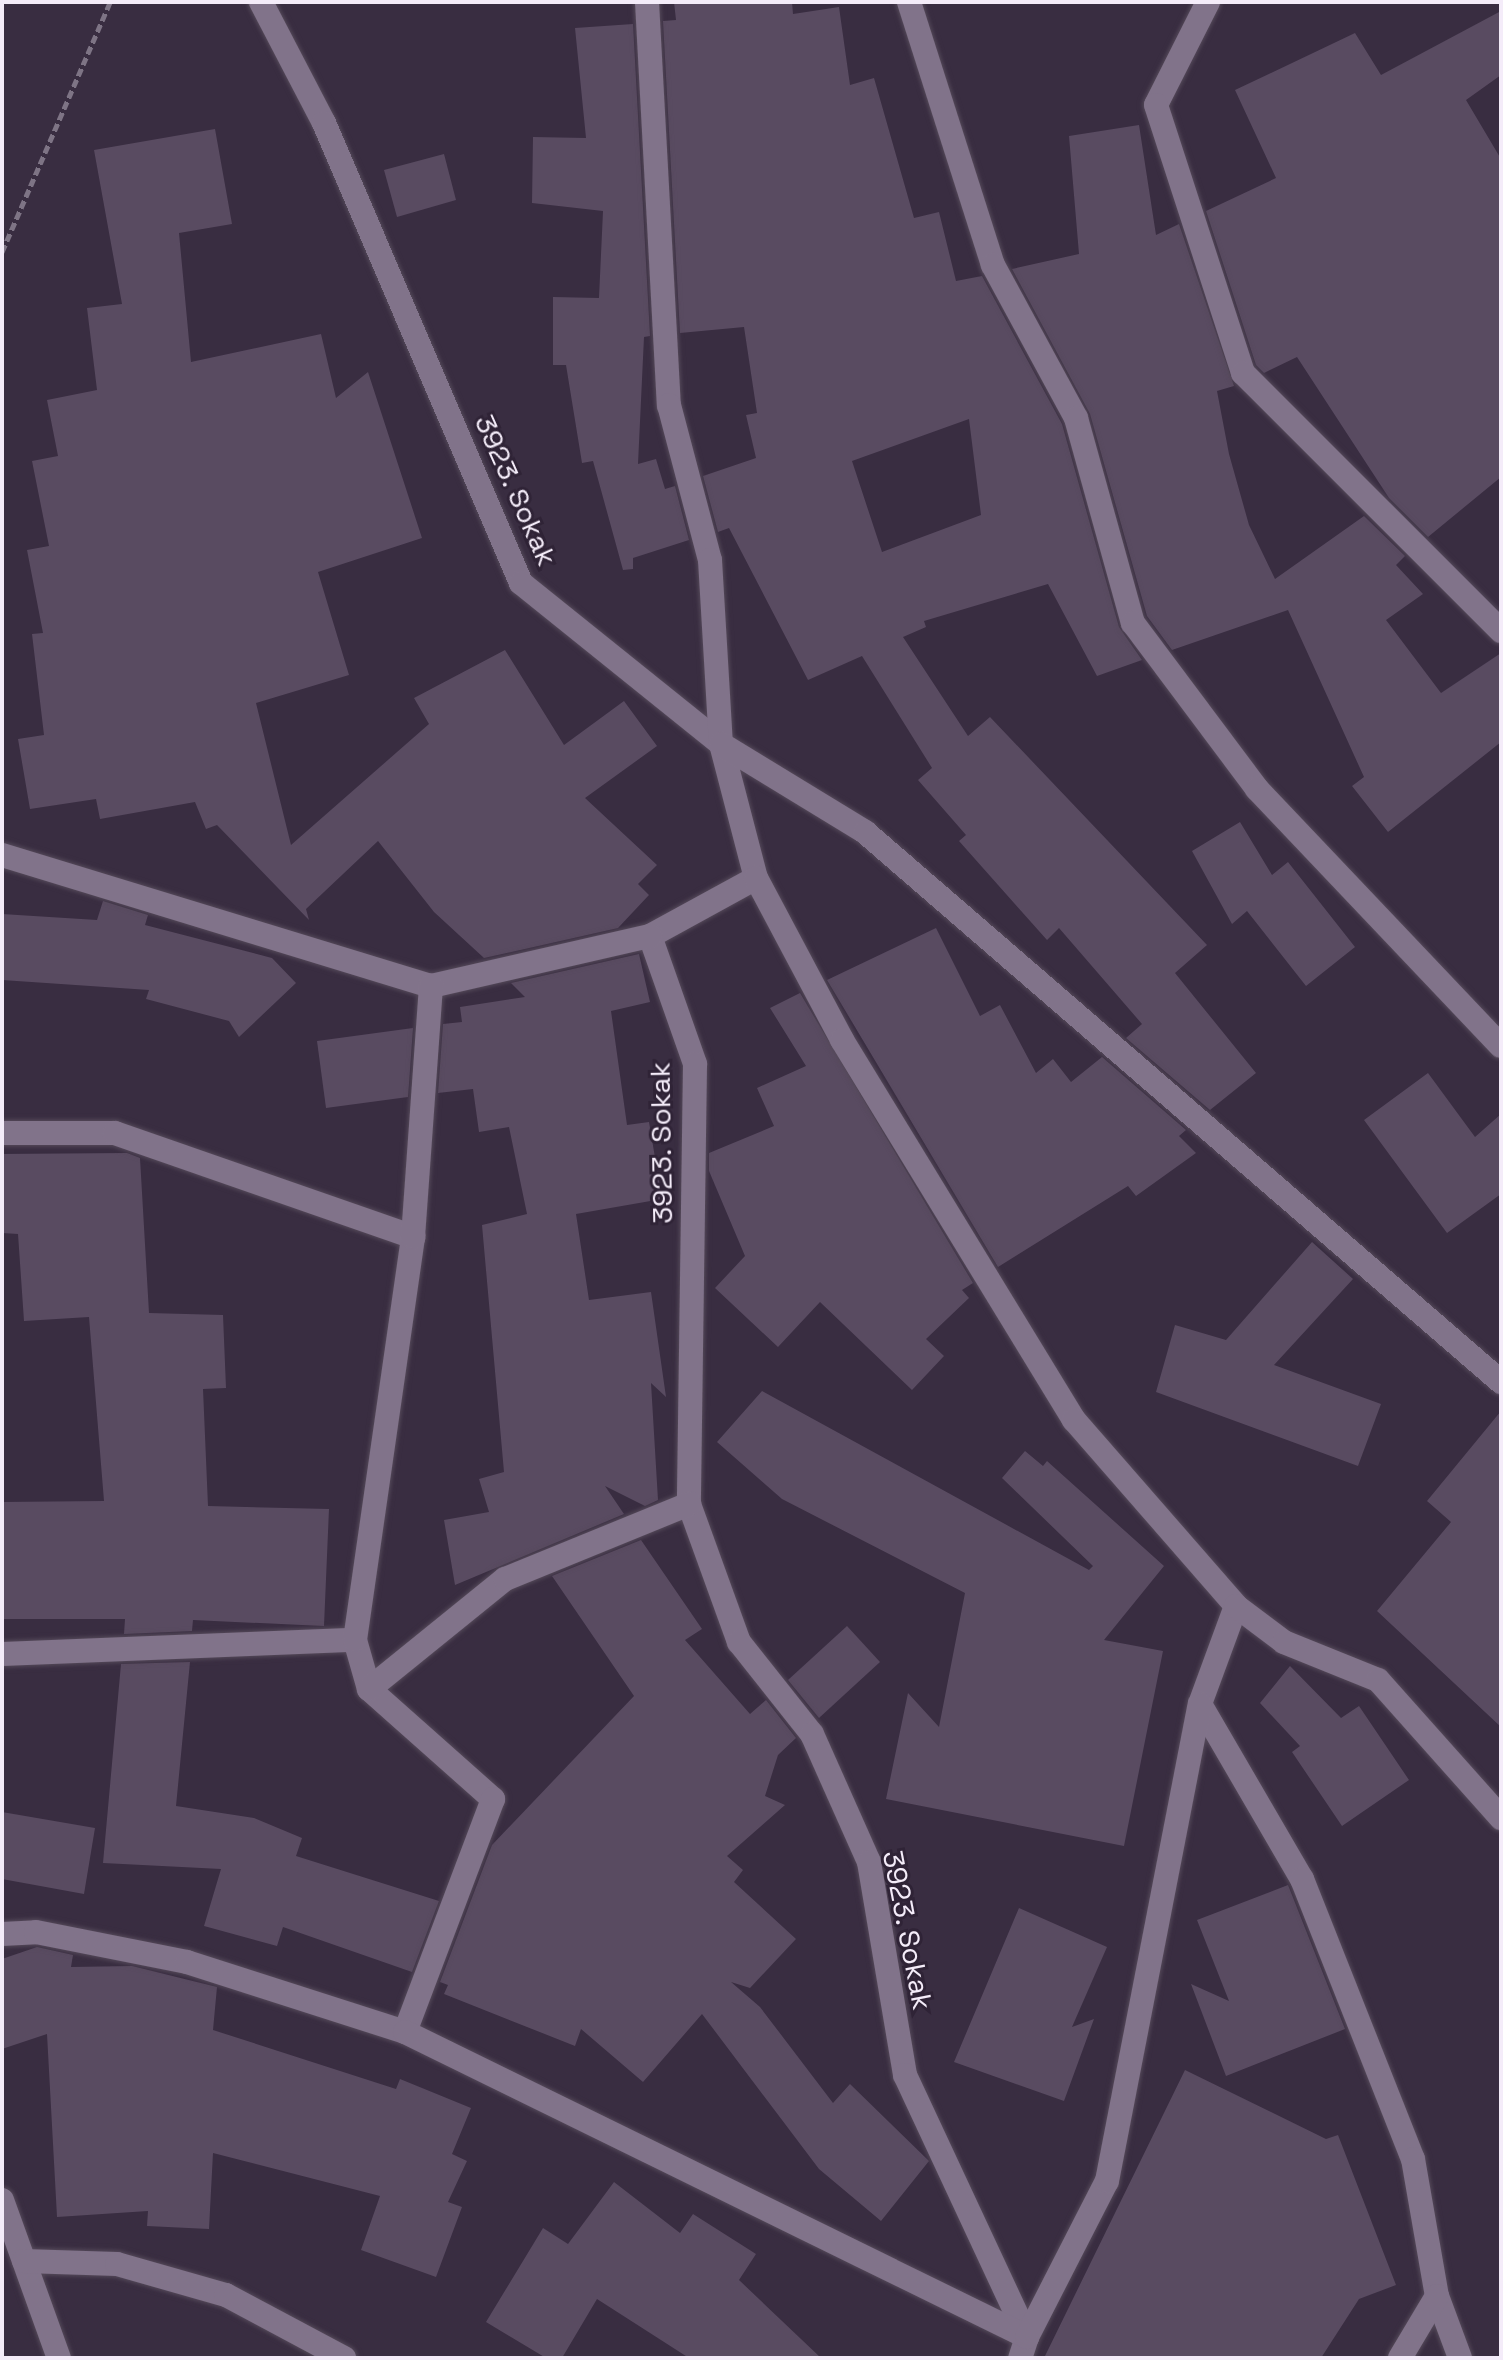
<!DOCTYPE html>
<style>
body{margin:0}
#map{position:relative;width:1503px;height:2360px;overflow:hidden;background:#392d41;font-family:"Space Grotesk",sans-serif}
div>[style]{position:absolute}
.building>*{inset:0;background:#594b61}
.path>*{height:5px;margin-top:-2.5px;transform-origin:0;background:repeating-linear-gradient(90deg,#7e7485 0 8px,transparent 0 12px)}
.roads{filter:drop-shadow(0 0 2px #544959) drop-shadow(0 0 2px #544959)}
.minor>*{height:24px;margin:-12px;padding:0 12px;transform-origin:12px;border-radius:12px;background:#81738a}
span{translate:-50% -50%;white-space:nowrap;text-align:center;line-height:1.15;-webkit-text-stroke:6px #2f2336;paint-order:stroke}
.street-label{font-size:28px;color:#f4ecf9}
.frame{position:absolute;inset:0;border:4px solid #f4ecf9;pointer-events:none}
</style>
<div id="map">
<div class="building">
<div style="clip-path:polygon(evenodd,674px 2px,792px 2px,793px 14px,839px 7px,850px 85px,874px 78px,914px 218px,939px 212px,956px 281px,982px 276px,1062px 424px,1119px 627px,1142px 660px,1097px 676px,1048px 584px,924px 621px,926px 627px,903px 637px,968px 736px,990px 717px,1207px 945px,1175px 973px,1256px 1073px,1210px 1110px,1126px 1038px,1142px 1024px,1059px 928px,1047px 940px,959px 841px,966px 835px,918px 780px,932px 768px,862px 656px,808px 680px,729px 528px,718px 532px,703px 476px,756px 458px,746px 415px,757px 413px,744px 327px,680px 333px,663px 21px,676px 20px,674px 2px,969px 419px,981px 515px,882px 552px,852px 461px,969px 419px)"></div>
<div style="clip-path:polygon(1501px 11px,1501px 75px,1466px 100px,1501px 159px,1501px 477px,1428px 537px,1389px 498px,1297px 357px,1264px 373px,1256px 365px,1206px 211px,1276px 178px,1235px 90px,1355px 33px,1381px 75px)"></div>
<div style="clip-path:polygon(633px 24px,650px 336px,644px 337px,638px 464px,656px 459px,665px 489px,675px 486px,689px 540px,633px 558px,633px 569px,623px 570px,593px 461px,582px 463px,566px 365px,553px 365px,553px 297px,599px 298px,603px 211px,532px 203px,533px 137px,586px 138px,575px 28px)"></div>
<div style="clip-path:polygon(1139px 125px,1156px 235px,1179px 224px,1234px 386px,1217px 391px,1229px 454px,1249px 525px,1275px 579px,1364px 516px,1405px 556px,1396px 565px,1423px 594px,1386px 620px,1441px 693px,1501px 653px,1501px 742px,1388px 832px,1352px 786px,1364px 777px,1288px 610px,1172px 650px,1147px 616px,1090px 414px,1012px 269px,1079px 254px,1069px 136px)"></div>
<div style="clip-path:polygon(215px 129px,232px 224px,179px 233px,191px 362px,321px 334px,336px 398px,368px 372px,422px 538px,318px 572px,349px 675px,256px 703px,291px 845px,429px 724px,414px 698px,505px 650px,564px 745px,624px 701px,657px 746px,585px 798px,657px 865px,638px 884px,649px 895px,618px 928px,484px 958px,434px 912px,378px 841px,306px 909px,309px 920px,217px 825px,206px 829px,195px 802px,100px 819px,96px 799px,30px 809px,18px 739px,44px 735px,32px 634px,43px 633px,27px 550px,49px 546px,32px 461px,58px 456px,47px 400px,97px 390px,87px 308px,122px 304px,94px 150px)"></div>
<div style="clip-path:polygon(444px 154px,456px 200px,397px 217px,384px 170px)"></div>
<div style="clip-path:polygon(1240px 822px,1272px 875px,1288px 862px,1355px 947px,1306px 986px,1247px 911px,1232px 924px,1192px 851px)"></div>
<div style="clip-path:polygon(103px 901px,148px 915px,145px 925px,272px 958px,296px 983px,239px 1037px,229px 1021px,146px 999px,149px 990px,2px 980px,2px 914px,97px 920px)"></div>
<div style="clip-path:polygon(936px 928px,980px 1016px,1000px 1005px,1036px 1073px,1053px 1059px,1071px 1082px,1102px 1057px,1186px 1130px,1179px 1136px,1196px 1153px,1136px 1196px,1128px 1186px,998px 1267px,827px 980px)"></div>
<div style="clip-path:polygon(639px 954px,650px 1002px,611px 1011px,627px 1125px,649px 1122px,662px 1199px,576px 1214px,589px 1300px,651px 1292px,666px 1397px,651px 1383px,658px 1500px,645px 1506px,605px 1486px,624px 1514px,455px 1585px,444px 1520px,489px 1512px,479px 1479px,504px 1472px,482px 1225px,527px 1214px,509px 1127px,479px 1132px,473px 1089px,438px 1093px,443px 1024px,462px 1022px,460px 1007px,525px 997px,511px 983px)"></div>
<div style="clip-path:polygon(800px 993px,973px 1283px,962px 1290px,969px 1298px,926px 1339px,944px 1356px,912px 1390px,820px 1302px,778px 1347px,715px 1288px,745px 1256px,709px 1171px,709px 1153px,774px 1126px,757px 1088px,806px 1066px,770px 1008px)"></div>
<div style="clip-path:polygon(413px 1028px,408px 1097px,326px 1108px,317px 1041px)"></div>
<div style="clip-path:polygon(1428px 1073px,1475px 1137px,1501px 1114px,1501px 1194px,1447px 1233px,1364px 1120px)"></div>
<div style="clip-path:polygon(127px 1153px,140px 1158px,149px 1313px,223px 1315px,226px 1388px,203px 1389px,208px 1506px,329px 1509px,324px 1626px,193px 1620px,192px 1631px,124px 1634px,125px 1619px,2px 1619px,2px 1502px,104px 1501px,89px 1317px,24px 1321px,18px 1234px,2px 1233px,2px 1154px)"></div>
<div style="clip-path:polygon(1312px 1242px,1353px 1279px,1274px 1365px,1381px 1404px,1358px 1466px,1156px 1392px,1175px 1325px,1226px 1340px)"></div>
<div style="clip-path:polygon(762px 1391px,1089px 1570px,1093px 1566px,1002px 1478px,1025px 1451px,1043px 1466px,1047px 1461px,1164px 1566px,1104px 1640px,1163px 1651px,1124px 1846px,886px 1799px,908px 1693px,939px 1727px,965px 1593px,782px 1499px,717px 1442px)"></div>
<div style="clip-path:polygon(1501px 1411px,1501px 1727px,1377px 1611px,1451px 1522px,1427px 1501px)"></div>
<div style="clip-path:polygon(641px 1540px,702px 1629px,685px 1640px,750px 1714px,766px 1700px,796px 1738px,778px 1755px,765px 1796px,785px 1805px,727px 1856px,743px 1870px,734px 1882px,796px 1939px,750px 1988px,731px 1982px,760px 2007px,833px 2103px,850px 2084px,929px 2161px,881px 2221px,819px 2169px,702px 2014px,643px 2082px,581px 2029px,575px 2046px,444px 1994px,448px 1985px,440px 1982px,492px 1845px,634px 1696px,552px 1576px)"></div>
<div style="clip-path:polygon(847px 1626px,880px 1662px,819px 1718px,788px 1680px)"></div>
<div style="clip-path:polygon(190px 1662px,176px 1806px,254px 1818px,302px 1838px,296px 1856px,439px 1901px,412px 1972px,283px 1927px,277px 1946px,204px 1926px,221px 1869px,103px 1863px,121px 1664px)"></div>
<div style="clip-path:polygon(1290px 1666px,1341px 1718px,1359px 1706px,1409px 1780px,1342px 1826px,1292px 1752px,1300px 1746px,1260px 1703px)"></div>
<div style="clip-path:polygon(2px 1812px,95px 1828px,84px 1894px,2px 1879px)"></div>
<div style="clip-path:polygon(1288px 1885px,1345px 2029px,1226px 2076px,1191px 1984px,1229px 2001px,1197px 1920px)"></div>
<div style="clip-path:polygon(1019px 1908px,1107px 1947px,1072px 2027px,1094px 2019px,1064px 2101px,954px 2062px)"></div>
<div style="clip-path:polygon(37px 1947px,73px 1955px,71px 1967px,132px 1966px,217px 1987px,213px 2030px,396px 2089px,400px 2079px,471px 2108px,452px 2154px,467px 2161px,448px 2202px,462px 2207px,436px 2277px,361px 2250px,380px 2196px,213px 2153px,209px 2229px,147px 2226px,148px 2211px,57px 2217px,47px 2034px,2px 2049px,2px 1959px)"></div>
<div style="clip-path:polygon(1185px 2070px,1326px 2139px,1338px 2135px,1396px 2285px,1359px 2299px,1321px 2358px,1044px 2358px)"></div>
<div style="clip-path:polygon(614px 2182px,680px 2233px,693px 2214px,756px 2254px,739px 2280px,821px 2358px,689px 2358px,597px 2299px,562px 2358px,546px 2358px,486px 2322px,543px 2228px,568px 2244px)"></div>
</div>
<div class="path">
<div style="left:2px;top:252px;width:272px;rotate:-66.6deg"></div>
</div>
<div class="roads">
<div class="minor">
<div style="left:261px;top:2px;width:136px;rotate:62.5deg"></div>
<div style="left:324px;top:123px;width:500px;rotate:66.82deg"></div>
<div style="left:521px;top:583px;width:257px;rotate:38.8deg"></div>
<div style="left:721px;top:744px;width:138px;rotate:75.4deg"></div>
<div style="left:756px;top:878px;width:121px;rotate:151.3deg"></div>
<div style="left:650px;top:936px;width:136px;rotate:70.6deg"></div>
<div style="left:695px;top:1064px;width:440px;rotate:90.8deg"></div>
<div style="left:689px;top:1504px;width:147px;rotate:70.1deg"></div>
<div style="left:739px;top:1642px;width:117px;rotate:51.6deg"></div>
<div style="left:812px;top:1734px;width:140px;rotate:66deg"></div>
<div style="left:869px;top:1862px;width:216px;rotate:80.4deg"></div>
<div style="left:905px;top:2075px;width:289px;rotate:65deg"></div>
<div style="left:1027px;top:2337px;width:22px;rotate:108deg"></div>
<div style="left:647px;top:2px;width:404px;rotate:86.9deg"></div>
<div style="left:669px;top:405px;width:160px;rotate:75.2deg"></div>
<div style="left:710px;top:560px;width:184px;rotate:86.6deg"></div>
<div style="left:721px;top:744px;width:169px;rotate:31.4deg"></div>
<div style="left:865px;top:832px;width:841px;rotate:40.85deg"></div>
<div style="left:909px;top:2px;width:276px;rotate:72.3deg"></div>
<div style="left:993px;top:265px;width:174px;rotate:61.5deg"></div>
<div style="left:1076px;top:418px;width:213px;rotate:74.5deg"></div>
<div style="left:1133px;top:623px;width:207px;rotate:53.2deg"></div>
<div style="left:1257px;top:789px;width:354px;rotate:46.5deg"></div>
<div style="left:1208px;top:2px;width:115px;rotate:116.8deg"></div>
<div style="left:1156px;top:105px;width:282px;rotate:72deg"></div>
<div style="left:1243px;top:373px;width:365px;rotate:45deg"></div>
<div style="left:2px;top:855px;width:449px;rotate:17deg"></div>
<div style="left:431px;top:986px;width:225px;rotate:-12.9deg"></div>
<div style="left:756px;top:878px;width:183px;rotate:62deg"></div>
<div style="left:842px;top:1040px;width:445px;rotate:58.6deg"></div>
<div style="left:1074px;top:1420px;width:247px;rotate:48.9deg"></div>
<div style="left:1236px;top:1606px;width:104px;rotate:110.2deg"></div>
<div style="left:1200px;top:1704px;width:203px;rotate:59.8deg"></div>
<div style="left:1302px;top:1879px;width:301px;rotate:68.4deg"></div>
<div style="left:1413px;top:2159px;width:139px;rotate:80.1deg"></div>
<div style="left:1437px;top:2296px;width:66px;rotate:69.6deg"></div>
<div style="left:2px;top:1133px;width:113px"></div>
<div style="left:115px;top:1133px;width:316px;rotate:19.2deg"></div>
<div style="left:1236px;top:1606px;width:60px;rotate:36.9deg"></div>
<div style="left:1284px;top:1642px;width:101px;rotate:22deg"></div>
<div style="left:1378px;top:1680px;width:185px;rotate:48.3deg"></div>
<div style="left:355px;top:1640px;width:51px;rotate:74.1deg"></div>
<div style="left:369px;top:1689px;width:166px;rotate:41.6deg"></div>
<div style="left:493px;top:1799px;width:249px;rotate:110.7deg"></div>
<div style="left:2px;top:1654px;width:353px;rotate:-2.3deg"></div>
<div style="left:355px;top:1640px;width:407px;rotate:-81.8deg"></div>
<div style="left:413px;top:1237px;width:252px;rotate:-85.9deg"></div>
<div style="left:369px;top:1689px;width:175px;rotate:-39deg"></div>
<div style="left:505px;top:1579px;width:199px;rotate:-22.2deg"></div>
<div style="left:2px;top:1934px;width:34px;rotate:-3deg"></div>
<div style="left:36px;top:1932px;width:154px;rotate:11.2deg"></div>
<div style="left:187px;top:1962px;width:229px;rotate:17.8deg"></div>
<div style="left:405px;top:2032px;width:693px;rotate:26.12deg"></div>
<div style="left:1027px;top:2337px;width:175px;rotate:-62.9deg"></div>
<div style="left:1107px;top:2181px;width:486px;rotate:-79deg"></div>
<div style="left:2px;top:2200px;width:168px;rotate:70.2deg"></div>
<div style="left:24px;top:2261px;width:93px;rotate:1.8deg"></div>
<div style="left:117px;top:2264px;width:113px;rotate:15.9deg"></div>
<div style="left:226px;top:2295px;width:134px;rotate:28.1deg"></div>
<div style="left:1400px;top:2358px;width:72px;rotate:-59.2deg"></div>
</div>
</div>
<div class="street-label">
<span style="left:516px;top:490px;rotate:66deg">3923. Sokak</span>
<span style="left:661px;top:1143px;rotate:-91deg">3923. Sokak</span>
<span style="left:908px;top:1930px;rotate:79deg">3923. Sokak</span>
</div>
<div class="frame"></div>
</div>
